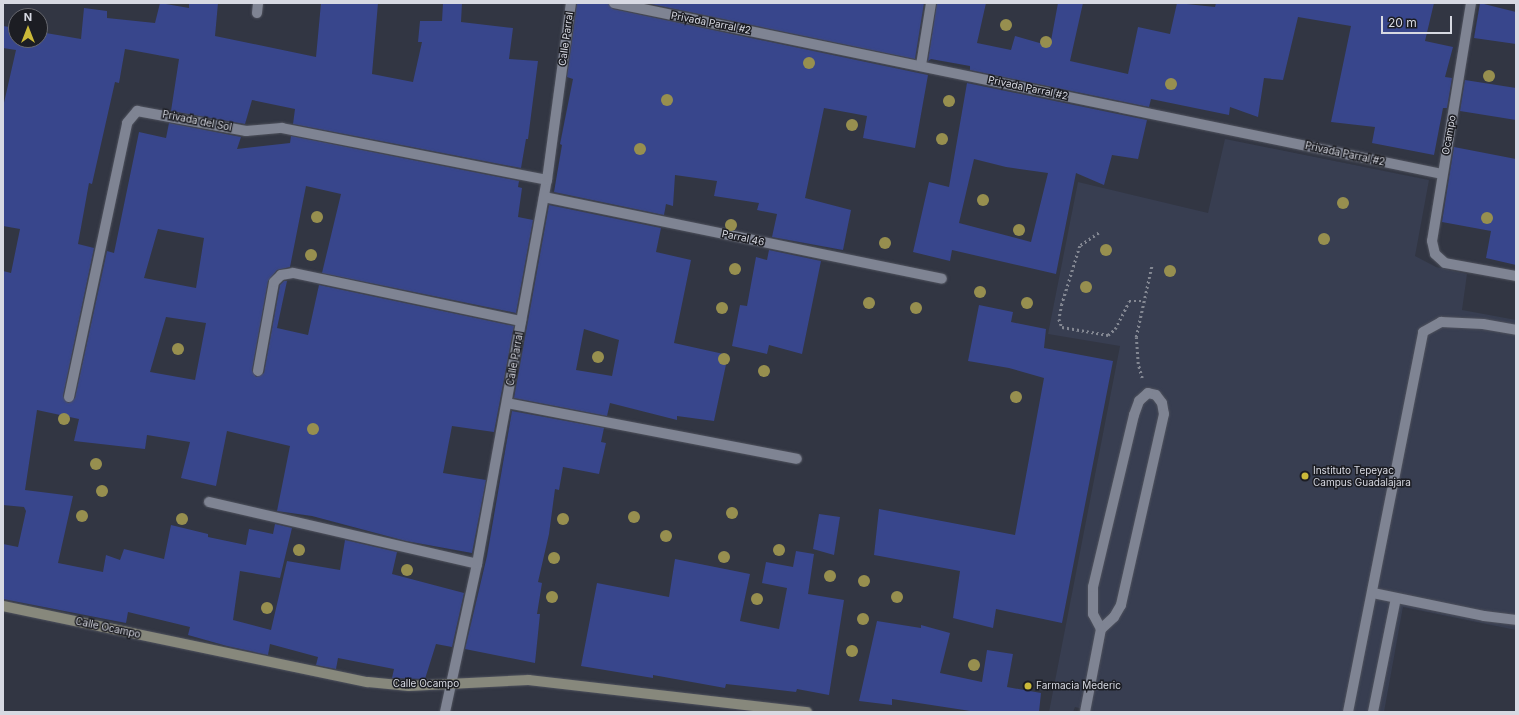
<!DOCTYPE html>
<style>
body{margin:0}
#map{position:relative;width:1519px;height:715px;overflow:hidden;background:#323643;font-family:Inter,sans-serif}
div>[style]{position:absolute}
.built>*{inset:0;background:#383e51}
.building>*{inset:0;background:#38468c}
.path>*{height:2.5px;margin-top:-1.25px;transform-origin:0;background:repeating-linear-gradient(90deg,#838792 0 2px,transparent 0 5px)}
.roads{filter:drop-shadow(0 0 1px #4f525d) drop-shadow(0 0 1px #4f525d)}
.lane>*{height:10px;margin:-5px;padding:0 5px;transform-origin:5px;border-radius:5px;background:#7f8493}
.street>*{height:10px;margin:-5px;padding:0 5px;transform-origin:5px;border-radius:5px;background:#7f8493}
.secondary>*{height:10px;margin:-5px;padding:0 5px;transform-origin:5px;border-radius:5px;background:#87887c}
.trees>*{width:12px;height:12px;margin:-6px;border-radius:50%;background:#978f4f}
.dots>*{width:11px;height:11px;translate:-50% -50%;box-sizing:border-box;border:2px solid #1c1d23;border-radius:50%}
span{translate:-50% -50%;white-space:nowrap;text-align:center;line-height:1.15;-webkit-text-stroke:3px #1c1d23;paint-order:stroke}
.street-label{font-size:10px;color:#d7d9e2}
.poi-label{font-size:10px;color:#d7d9e2}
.left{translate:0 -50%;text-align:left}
.frame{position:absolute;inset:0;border:4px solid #d7d9e2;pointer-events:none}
.north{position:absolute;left:8px;top:8px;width:40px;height:40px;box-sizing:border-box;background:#1c1d23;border:1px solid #67686f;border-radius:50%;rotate:0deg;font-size:11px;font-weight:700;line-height:16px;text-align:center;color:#d7d9e2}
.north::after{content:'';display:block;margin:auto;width:14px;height:18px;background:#cbb939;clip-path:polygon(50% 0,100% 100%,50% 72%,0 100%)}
.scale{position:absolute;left:1381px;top:16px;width:71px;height:18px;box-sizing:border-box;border:2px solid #d7d9e2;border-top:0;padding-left:5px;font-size:12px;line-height:14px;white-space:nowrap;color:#d7d9e2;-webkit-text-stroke:3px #1c1d23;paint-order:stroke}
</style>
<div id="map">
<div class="built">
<div style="clip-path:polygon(1225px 139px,1429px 180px,1415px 256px,1436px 267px,1467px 274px,1462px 310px,1516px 320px,1516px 630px,1403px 607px,1384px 712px,1095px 712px,1075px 707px,1073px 712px,1049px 712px,1120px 346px,1048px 334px,1078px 182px,1208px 213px)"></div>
</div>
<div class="building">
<div style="clip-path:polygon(evenodd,160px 3px,189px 8px,189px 3px,218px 3px,215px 36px,316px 57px,321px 3px,378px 3px,372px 74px,413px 82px,422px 42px,418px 42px,420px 21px,442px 21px,443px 3px,462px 3px,461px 22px,513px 28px,509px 59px,538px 61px,528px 139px,526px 139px,521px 168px,293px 124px,295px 109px,252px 100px,245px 124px,171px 111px,179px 59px,125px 49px,119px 83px,115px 82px,92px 184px,89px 183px,78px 244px,94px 248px,63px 396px,68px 403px,75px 398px,107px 251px,114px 253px,139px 132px,166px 138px,169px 123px,241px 137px,237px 149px,290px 143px,291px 136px,519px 181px,518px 187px,522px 188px,518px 217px,533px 220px,516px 313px,322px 273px,341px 194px,306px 186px,290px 267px,277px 270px,268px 281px,252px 370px,256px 377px,264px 373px,280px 285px,284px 281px,287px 281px,277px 328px,308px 335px,319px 285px,514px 326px,494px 432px,452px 426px,443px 473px,486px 480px,472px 553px,406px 541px,312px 516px,277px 511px,290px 446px,227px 431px,216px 486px,181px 478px,190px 442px,147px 435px,145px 449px,74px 441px,79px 419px,37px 410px,25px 490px,73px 496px,58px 563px,103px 572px,106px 555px,120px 560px,124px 549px,164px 559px,171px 525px,208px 534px,208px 537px,246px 545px,249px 529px,273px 534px,275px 524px,292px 528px,280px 578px,240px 571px,233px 620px,271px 630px,287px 561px,340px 570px,345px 540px,397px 552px,392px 574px,464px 593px,452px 647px,436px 644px,425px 679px,392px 678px,394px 669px,338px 658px,336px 669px,316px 665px,318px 657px,270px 644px,268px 655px,227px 646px,188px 635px,190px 627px,128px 612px,126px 623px,3px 599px,3px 544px,18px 547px,26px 511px,24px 507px,3px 505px,3px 271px,11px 273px,20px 229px,3px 226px,3px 107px,16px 50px,3px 48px,3px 26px,16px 28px,16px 40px,40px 40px,40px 32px,81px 39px,84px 8px,107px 11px,107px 18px,155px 23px,160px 3px,158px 229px,204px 238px,196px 288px,144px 278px,158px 229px,160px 3px,166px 317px,206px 323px,195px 380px,150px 372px,166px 317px)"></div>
<div style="clip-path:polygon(577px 3px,608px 3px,613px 9px,928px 75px,915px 148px,863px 138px,867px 116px,824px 108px,805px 198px,851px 210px,843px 250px,772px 237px,777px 214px,757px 210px,759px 203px,714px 196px,717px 181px,675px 175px,673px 206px,666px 204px,664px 215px,554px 192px,562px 145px,560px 144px,573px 79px,567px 77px)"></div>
<div style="clip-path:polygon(646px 3px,924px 3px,915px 59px)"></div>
<div style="clip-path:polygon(937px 3px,986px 3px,977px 43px,1011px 50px,1015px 36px,1050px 46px,1058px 3px,1083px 3px,1070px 61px,1128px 74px,1138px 27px,1170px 34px,1177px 3px,1215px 7px,1216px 3px,1434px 3px,1425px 41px,1453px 47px,1445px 77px,1452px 78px,1447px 108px,1443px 108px,1434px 155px,1372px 143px,1375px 127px,1331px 122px,1351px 26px,1298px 17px,1283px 80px,1264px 78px,1258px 117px,1230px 107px,1229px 115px,1151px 99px,1149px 107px,970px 70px,970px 66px,931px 59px,928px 61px)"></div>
<div style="clip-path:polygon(1480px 3px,1516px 12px,1516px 44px,1474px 38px)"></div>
<div style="clip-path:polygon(1465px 80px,1516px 88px,1516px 120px,1460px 111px)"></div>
<div style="clip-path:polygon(evenodd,967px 83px,1147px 120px,1138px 159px,1112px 155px,1104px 185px,1076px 173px,1056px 274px,952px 250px,950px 261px,913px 252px,929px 182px,949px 187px,967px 83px,974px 159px,1006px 167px,1048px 173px,1031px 242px,959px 223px,974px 159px)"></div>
<div style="clip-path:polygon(1454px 147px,1516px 159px,1516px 265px,1486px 258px,1491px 231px,1442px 222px)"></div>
<div style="clip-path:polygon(evenodd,549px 205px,661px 228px,656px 252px,691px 260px,674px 343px,728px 355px,714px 421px,677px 416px,677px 420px,610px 403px,607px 416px,514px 398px,549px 205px,584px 329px,619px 340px,612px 376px,576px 370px,584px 329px)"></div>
<div style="clip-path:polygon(769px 250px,821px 261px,802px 354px,769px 345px,767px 354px,732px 346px,740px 305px,747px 306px,756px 257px,767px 260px)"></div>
<div style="clip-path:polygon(979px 305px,1013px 312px,1011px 322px,1046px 329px,1044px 348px,1113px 361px,1062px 623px,996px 609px,993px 628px,953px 618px,960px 571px,874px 555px,879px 509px,1015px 535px,1044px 378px,1009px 368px,968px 361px)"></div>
<div style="clip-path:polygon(512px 411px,604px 428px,601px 442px,606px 443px,599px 474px,563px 467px,559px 490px,555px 489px,549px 534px,538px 582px,542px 583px,537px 614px,540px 614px,535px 663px,465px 649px,487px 556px)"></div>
<div style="clip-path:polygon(819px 514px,840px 517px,834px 555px,813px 549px)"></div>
<div style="clip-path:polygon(796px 551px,814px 554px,808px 594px,844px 600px,829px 695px,797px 689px,796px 692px,726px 684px,725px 688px,653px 675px,653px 678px,581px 666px,597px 583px,669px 597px,675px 559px,750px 574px,740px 621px,779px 629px,787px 588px,762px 583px,766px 562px,793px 567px)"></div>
<div style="clip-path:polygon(877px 621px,921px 628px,921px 625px,950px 633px,940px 673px,982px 682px,987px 650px,1013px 654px,1007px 687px,1041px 693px,1039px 712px,977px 712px,892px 699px,892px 705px,859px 701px)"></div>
</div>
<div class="path">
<div style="left:1099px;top:233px;width:23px;rotate:146deg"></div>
<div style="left:1080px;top:246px;width:61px;rotate:107.2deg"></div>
<div style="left:1062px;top:304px;width:15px;rotate:101deg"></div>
<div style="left:1059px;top:319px;width:9px;rotate:69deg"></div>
<div style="left:1062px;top:327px;width:47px;rotate:9.9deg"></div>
<div style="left:1108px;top:335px;width:9px;rotate:-41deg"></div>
<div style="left:1115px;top:329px;width:31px;rotate:-63deg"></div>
<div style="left:1129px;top:301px;width:15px"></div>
<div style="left:1142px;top:378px;width:15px;rotate:-106deg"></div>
<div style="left:1138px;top:364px;width:27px;rotate:-94deg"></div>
<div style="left:1136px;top:337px;width:75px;rotate:-77.6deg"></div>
</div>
<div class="roads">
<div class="lane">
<div style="left:1148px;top:393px;width:8px;rotate:14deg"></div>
<div style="left:1156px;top:395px;width:10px;rotate:53deg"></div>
<div style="left:1162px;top:403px;width:11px;rotate:80deg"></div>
<div style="left:1164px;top:414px;width:196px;rotate:102.7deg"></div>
<div style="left:1121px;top:605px;width:14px;rotate:120deg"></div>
<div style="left:1114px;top:617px;width:18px;rotate:137deg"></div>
<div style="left:1101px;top:629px;width:17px;rotate:-118deg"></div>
<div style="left:1093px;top:614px;width:27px;rotate:-90deg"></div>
<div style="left:1093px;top:587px;width:177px;rotate:-76.6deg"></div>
<div style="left:1134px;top:415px;width:15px;rotate:-70deg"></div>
<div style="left:1139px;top:401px;width:12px;rotate:-42deg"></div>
<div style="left:1373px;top:593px;width:113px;rotate:11.7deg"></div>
<div style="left:1484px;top:616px;width:32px;rotate:7deg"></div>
<div style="left:1085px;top:712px;width:85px;rotate:-79.1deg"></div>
<div style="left:1348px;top:712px;width:387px;rotate:-78.8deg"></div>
<div style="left:1423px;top:332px;width:21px;rotate:-29deg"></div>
<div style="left:1441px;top:322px;width:42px;rotate:2.7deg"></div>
<div style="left:1483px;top:324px;width:34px;rotate:10deg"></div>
<div style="left:1373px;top:712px;width:116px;rotate:-78.6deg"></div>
</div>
<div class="street">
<div style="left:614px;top:3px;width:845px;rotate:11.67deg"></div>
<div style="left:1471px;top:3px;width:241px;rotate:99.3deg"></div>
<div style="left:1432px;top:241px;width:13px;rotate:77deg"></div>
<div style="left:1435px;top:254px;width:13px;rotate:42deg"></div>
<div style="left:1445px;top:263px;width:72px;rotate:10.4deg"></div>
<div style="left:257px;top:13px;width:10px;rotate:-84deg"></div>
<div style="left:921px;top:65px;width:63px;rotate:-80.8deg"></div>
<div style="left:544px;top:197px;width:406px;rotate:11.6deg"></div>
<div style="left:258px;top:371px;width:90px;rotate:-79.8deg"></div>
<div style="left:274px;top:282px;width:10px;rotate:-45deg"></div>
<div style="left:281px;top:275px;width:12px;rotate:-9deg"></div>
<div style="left:293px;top:273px;width:233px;rotate:11.9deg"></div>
<div style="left:69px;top:397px;width:280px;rotate:-78deg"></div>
<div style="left:127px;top:123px;width:16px;rotate:-50deg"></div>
<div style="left:137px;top:111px;width:111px;rotate:10.4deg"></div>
<div style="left:246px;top:131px;width:36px;rotate:-5deg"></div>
<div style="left:282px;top:128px;width:270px;rotate:11.1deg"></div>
<div style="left:507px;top:403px;width:295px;rotate:10.9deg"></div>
<div style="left:209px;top:502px;width:275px;rotate:13deg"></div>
<div style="left:445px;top:712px;width:151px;rotate:-77.8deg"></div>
<div style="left:477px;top:564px;width:390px;rotate:-79.7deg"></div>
<div style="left:547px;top:180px;width:179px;rotate:-82.3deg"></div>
</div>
<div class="secondary">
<div style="left:3px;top:606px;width:373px;rotate:11.8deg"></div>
<div style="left:368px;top:682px;width:41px;rotate:5.6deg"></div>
<div style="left:409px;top:686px;width:120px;rotate:-2.9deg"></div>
<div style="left:529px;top:680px;width:280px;rotate:6.6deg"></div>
</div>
</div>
<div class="trees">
<div style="left:1006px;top:25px"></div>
<div style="left:1046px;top:42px"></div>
<div style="left:809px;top:63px"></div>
<div style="left:1489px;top:76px"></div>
<div style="left:1171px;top:84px"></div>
<div style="left:667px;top:100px"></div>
<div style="left:949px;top:101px"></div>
<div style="left:852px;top:125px"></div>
<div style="left:942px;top:139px"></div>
<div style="left:640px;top:149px"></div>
<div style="left:983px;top:200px"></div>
<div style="left:1343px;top:203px"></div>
<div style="left:317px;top:217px"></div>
<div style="left:1487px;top:218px"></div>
<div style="left:731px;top:225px"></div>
<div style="left:1019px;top:230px"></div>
<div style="left:1324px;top:239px"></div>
<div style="left:885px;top:243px"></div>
<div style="left:1106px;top:250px"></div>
<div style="left:311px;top:255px"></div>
<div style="left:735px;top:269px"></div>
<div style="left:1170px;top:271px"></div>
<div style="left:1086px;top:287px"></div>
<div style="left:980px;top:292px"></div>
<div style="left:869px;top:303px"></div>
<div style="left:1027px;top:303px"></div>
<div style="left:722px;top:308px"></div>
<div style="left:916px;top:308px"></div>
<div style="left:178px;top:349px"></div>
<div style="left:598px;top:357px"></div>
<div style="left:724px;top:359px"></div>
<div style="left:764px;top:371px"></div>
<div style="left:1016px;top:397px"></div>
<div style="left:64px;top:419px"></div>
<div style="left:313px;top:429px"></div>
<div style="left:96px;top:464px"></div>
<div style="left:102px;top:491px"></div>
<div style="left:732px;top:513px"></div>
<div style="left:82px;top:516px"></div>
<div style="left:634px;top:517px"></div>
<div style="left:182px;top:519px"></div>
<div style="left:563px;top:519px"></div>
<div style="left:666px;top:536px"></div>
<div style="left:299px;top:550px"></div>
<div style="left:779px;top:550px"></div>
<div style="left:724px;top:557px"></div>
<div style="left:554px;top:558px"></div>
<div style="left:407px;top:570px"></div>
<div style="left:830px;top:576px"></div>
<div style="left:864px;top:581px"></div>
<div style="left:552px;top:597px"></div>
<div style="left:897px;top:597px"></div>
<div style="left:757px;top:599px"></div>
<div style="left:267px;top:608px"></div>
<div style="left:863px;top:619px"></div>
<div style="left:852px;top:651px"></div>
<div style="left:974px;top:665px"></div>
</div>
<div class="dots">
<div style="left:1305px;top:476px;background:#cbb939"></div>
<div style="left:1028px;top:686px;background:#cbb939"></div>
</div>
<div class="street-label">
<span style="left:711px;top:23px;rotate:11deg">Privada Parral #2</span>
<span style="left:566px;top:39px;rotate:-82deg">Calle Parral</span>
<span style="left:1028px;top:88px;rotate:12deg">Privada Parral #2</span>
<span style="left:197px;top:121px;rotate:11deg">Privada del Sol</span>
<span style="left:1449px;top:135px;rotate:-80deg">Ocampo</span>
<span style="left:1345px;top:154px;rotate:12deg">Privada Parral #2</span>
<span style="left:743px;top:238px;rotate:12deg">Parral 46</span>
<span style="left:515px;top:359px;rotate:-80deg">Calle Parral</span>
<span style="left:108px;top:628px;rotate:12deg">Calle Ocampo</span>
<span style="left:426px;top:684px">Calle Ocampo</span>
</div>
<div class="poi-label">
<span class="left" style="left:1313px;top:476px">Instituto Tepeyac<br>Campus Guadalajara</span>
<span class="left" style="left:1036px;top:686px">Farmacia Mederic</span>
</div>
<div class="frame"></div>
<div class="north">N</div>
<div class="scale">20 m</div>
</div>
